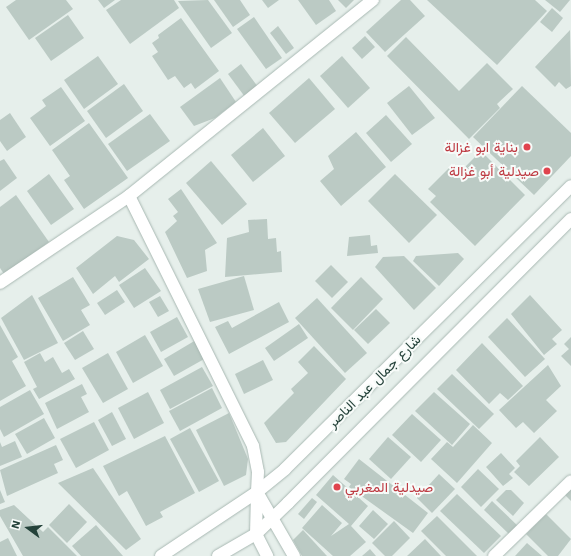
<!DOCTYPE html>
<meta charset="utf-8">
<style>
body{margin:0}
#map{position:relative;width:571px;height:556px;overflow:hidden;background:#e6efeb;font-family:"Work Sans",Vazirmatn,sans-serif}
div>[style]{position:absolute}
.building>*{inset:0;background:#bbcac4}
.roads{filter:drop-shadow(0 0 1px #a8b8b2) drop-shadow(0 0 1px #a8b8b2)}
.minor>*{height:12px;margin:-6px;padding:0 6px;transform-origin:6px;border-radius:6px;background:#fff}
.secondary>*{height:12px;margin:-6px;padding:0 6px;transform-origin:6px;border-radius:6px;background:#fff}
.dots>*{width:11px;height:11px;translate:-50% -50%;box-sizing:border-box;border:2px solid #f7fbf9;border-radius:50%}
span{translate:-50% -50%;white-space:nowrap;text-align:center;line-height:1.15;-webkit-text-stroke:4px #f7fbf9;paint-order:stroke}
.health-label{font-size:14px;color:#be3a42}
.right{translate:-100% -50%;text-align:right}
.left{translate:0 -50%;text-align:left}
.street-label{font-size:14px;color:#24423a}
.north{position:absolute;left:8px;top:508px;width:40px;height:40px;-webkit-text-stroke:3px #f7fbf9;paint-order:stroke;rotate:285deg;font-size:11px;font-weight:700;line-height:16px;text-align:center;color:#24423a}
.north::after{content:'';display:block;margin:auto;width:14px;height:18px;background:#24423a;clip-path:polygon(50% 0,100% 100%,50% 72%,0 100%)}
</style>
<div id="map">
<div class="building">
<div style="clip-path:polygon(16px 0,66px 0,73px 9px,29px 40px,6px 7px)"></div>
<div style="clip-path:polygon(98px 0,115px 0,104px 8px)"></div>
<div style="clip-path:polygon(121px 0,174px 0,179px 8px,130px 44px,106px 10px)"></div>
<div style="clip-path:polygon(208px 0,232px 33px,211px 48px,178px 1px)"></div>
<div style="clip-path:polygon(214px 0,240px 0,250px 15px,233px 27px)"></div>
<div style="clip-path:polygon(262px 0,279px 0,268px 8px)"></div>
<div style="clip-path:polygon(298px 0,329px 0,336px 11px,316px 25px)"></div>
<div style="clip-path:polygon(338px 0,354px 0,346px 8px)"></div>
<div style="clip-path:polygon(401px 0,410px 0,425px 16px,385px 52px,366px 32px)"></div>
<div style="clip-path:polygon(427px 0,535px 0,547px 11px,497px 65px)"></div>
<div style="clip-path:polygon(545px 0,570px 0,560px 12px)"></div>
<div style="clip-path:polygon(552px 8px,563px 18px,552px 32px,540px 22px)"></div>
<div style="clip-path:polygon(68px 15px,84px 38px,51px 61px,35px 38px)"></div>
<div style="clip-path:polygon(254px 17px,282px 58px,266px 69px,237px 29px)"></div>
<div style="clip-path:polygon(181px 18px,219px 71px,195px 89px,191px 83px,184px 88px,175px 76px,168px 80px,152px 56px,158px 52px,152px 43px,159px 38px,158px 35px)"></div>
<div style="clip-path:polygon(278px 26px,294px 48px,286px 54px,270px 33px)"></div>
<div style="clip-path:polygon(570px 30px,571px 86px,566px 89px,559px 82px,555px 87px,535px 67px)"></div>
<div style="clip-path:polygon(365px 36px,375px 47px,362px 59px,352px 48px)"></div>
<div style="clip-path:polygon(406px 37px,459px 91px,487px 63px,513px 89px,497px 104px,500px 108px,469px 139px,387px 56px)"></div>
<div style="clip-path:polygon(98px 56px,118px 84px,84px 109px,64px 80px)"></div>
<div style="clip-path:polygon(342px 56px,370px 88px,348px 108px,320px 76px)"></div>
<div style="clip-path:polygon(241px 64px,258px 87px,245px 97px,228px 74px)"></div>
<div style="clip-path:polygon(220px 78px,236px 102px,215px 118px,194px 126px,180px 107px)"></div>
<div style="clip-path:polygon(309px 78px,335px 109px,295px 143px,269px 113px)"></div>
<div style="clip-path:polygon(124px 84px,143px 111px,106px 138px,87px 111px)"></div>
<div style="clip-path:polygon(409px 86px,435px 118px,412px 135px,387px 103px)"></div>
<div style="clip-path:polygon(522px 86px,571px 133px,571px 156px,534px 195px,473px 137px)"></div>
<div style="clip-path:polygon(61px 87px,85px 121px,50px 146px,30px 118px,46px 106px,42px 100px)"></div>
<div style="clip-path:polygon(10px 113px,26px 137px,7px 151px,0 141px,0 120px)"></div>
<div style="clip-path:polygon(150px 114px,170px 141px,127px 171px,108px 144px)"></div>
<div style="clip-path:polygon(386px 115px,412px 144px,391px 162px,366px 133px)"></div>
<div style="clip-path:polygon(89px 123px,128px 178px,84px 209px,64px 180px,70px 176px,52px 150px)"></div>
<div style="clip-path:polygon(263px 128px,285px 156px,253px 182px,231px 155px)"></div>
<div style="clip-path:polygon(356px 132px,386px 167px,341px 206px,320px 181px,334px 169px,328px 156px)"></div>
<div style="clip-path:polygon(481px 151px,525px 195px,475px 246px,430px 202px,436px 196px,428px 189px,451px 166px,459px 173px)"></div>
<div style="clip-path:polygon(4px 159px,17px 178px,0 191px,0 161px)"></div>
<div style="clip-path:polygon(211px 161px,247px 204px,222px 225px,186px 183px)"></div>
<div style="clip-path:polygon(49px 174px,74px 209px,51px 225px,27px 191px)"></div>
<div style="clip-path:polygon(395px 174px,437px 215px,409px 243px,368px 201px)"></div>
<div style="clip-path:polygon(181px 189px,217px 243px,205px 250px,207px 271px,187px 278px,165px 232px,177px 221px,173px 216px,178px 212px,168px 199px)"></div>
<div style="clip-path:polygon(16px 195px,49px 242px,4px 274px,0 268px,0 207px)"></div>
<div style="clip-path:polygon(267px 219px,268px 239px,276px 238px,277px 252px,281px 251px,282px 272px,225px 277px,227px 238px,249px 232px,248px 220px)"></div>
<div style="clip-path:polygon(370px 235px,371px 246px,377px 245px,378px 253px,347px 256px,349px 237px)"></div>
<div style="clip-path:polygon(117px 236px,134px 240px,149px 259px,119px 282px,115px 276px,93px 294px,76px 268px)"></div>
<div style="clip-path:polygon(458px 253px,464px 259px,439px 286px,413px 261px,416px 256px)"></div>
<div style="clip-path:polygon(404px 256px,436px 288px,414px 310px,375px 267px,383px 257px)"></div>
<div style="clip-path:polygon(331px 265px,348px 282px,332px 298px,315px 281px)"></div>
<div style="clip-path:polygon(145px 268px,161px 291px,134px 308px,119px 285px)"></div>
<div style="clip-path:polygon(244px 276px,254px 310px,210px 322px,198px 289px)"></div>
<div style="clip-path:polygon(73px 277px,90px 305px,81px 310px,90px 325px,63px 341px,38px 298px)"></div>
<div style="clip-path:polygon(361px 277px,383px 299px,353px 330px,331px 308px)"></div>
<div style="clip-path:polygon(117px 290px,125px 302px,105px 315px,97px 303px)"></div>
<div style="clip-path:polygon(32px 295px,58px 343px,24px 360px,1px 318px)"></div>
<div style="clip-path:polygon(530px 295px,562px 330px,552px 339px,557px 344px,544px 355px,511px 314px)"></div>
<div style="clip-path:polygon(160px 296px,169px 311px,158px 317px,149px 302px)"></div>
<div style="clip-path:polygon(317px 298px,367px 353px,345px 373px,295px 318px)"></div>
<div style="clip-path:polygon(279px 302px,289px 322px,229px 354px,215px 327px,228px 321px,232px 328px)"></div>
<div style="clip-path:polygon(376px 309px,390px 323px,368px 344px,354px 330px)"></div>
<div style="clip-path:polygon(177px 317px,188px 337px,161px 352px,150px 332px)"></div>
<div style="clip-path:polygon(507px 318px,545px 359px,525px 377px,488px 337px)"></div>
<div style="clip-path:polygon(299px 324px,308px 338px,274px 361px,265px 348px)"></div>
<div style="clip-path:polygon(0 325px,18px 357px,12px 361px,26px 386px,0 401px)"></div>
<div style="clip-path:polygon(83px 331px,94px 349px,75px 360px,64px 343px)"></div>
<div style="clip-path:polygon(145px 335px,163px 366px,133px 383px,116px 352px)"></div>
<div style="clip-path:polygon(571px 337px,571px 366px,561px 356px,569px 349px,564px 344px)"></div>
<div style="clip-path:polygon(196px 340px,206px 358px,174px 376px,164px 359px)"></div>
<div style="clip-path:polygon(482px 343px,523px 386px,508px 400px,500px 393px,489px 404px,456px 370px)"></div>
<div style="clip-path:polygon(314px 346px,346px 379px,286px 442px,276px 443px,264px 423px,294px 393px,291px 389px,308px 373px,298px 362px)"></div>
<div style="clip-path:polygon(40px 353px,45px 362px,53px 357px,62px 373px,69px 369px,75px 379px,39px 399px,33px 389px,37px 387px,24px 362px)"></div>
<div style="clip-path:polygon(108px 353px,128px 389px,103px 403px,82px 368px)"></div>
<div style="clip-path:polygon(263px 360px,273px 380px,244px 394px,235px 374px)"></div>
<div style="clip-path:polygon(548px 365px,561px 386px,546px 400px,557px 411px,534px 433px,523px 422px,516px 428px,499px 410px)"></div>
<div style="clip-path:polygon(202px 367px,213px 386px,170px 409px,160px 390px)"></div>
<div style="clip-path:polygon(452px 374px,494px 414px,479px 429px,437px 389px)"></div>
<div style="clip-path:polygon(82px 384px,87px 394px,81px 397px,89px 412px,57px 429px,45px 403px)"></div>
<div style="clip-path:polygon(212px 388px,222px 408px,180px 431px,169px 411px)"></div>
<div style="clip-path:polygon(30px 390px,44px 414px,4px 437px,0 429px,0 407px)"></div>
<div style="clip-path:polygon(148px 392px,164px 423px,134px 439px,118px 408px)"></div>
<div style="clip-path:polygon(434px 392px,470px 424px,452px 445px,415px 411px)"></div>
<div style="clip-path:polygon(112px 412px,126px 439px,112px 446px,98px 420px)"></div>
<div style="clip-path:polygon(229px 413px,248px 459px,246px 475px,224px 486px,196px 430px)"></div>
<div style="clip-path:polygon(412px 414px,441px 440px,421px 462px,392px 435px)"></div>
<div style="clip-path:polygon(44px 418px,55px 438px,27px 454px,15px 434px)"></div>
<div style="clip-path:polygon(94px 422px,109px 450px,76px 468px,60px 439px)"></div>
<div style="clip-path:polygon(473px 425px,492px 443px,457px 483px,431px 459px,447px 442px,453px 447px)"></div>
<div style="clip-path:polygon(190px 428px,219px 481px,199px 492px,170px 439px)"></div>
<div style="clip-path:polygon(165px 436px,195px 493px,160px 512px,163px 517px,146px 526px,127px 491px,119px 496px,103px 466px)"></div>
<div style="clip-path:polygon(388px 437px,411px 457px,391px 479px,369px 459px)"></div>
<div style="clip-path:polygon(540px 437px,559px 457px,529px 486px,514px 472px,520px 466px,516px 461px)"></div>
<div style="clip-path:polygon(15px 441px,22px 457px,0 466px,0 442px,2px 447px)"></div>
<div style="clip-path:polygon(56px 445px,63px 460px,54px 464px,58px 473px,7px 496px,0 470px)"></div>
<div style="clip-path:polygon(501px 453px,515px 468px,509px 474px,513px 478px,503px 486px,486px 467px)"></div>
<div style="clip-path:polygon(359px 459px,428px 513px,413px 533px,349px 487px,351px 484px,344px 479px)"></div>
<div style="clip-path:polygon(93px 468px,141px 539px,126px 550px,58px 483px)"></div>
<div style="clip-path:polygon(478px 469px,499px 489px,481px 507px,461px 487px)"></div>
<div style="clip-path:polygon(439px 474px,455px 489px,432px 513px,417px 498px)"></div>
<div style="clip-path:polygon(333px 475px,368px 506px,351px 526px,366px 542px,350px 556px,333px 556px,302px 528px,322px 505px,342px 523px,331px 536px,349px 524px,316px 495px)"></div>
<div style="clip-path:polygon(571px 487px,571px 501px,564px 494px)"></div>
<div style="clip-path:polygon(0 490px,5px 502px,0 504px)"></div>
<div style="clip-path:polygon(506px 490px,511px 490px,524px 503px,513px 516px,496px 500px)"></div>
<div style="clip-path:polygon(457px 494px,501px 536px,484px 553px,440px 511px)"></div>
<div style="clip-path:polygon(312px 498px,317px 502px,304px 519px,298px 514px)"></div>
<div style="clip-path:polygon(492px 501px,518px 526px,510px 535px,484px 510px)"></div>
<div style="clip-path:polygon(69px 504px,87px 522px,67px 543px,49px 525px)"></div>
<div style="clip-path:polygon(14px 505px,43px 532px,48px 527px,77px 556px,23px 556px,0 516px,0 510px)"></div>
<div style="clip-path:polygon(373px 510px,388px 524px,374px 539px,359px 526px)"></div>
<div style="clip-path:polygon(546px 514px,571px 539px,558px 556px,548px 556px,526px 534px)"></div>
<div style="clip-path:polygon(437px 516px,477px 556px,446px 556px,421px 531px)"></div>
<div style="clip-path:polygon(394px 521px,410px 538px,392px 556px,385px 556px,372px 543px)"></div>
<div style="clip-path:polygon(96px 525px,123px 556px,81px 556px,72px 546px)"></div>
<div style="clip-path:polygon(303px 530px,327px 556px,302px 556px,293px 540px)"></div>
<div style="clip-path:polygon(8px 538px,17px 556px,0 556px,0 542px)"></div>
<div style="clip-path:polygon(425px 539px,441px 556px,407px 556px)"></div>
<div style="clip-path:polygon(527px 543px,542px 556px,515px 556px)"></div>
<div style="clip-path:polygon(370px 549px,376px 556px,362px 556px)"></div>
</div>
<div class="roads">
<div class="minor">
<div style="left:129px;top:196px;width:279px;rotate:63.6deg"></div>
<div style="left:253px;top:446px;width:26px;rotate:79deg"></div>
<div style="left:258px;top:472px;width:20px;rotate:93deg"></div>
<div style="left:0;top:283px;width:156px;rotate:-34deg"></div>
<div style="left:129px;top:196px;width:313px;rotate:-38.8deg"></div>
<div style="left:494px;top:556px;width:107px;rotate:-44.2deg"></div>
</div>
<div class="secondary">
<div style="left:257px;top:492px;width:74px;rotate:60deg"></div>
<div style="left:257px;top:493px;width:41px;rotate:91.4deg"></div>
<div style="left:256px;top:534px;width:25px;rotate:63deg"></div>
<div style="left:161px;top:556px;width:115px;rotate:-33.7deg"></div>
<div style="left:257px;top:492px;width:36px;rotate:-39deg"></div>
<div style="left:285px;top:469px;width:402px;rotate:-44.7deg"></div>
<div style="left:218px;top:556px;width:44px;rotate:-30.1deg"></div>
<div style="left:256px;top:534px;width:45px;rotate:-44.1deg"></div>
<div style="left:288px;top:503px;width:401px;rotate:-45.1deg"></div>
</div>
</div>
<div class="dots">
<div style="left:527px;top:147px;background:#e0444e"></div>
<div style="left:547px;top:171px;background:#e0444e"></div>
<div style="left:337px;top:487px;background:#e0444e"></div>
</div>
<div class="health-label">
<span class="right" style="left:518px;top:147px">بناية ابو غزالة</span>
<span class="right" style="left:539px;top:171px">صيدلية أبو غزالة</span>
<span class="left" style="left:345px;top:487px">صيدلية المغربي</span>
</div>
<div class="street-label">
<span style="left:374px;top:381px;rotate:-45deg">شارع جمال عبد الناصر</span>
</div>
<div class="north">N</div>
</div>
